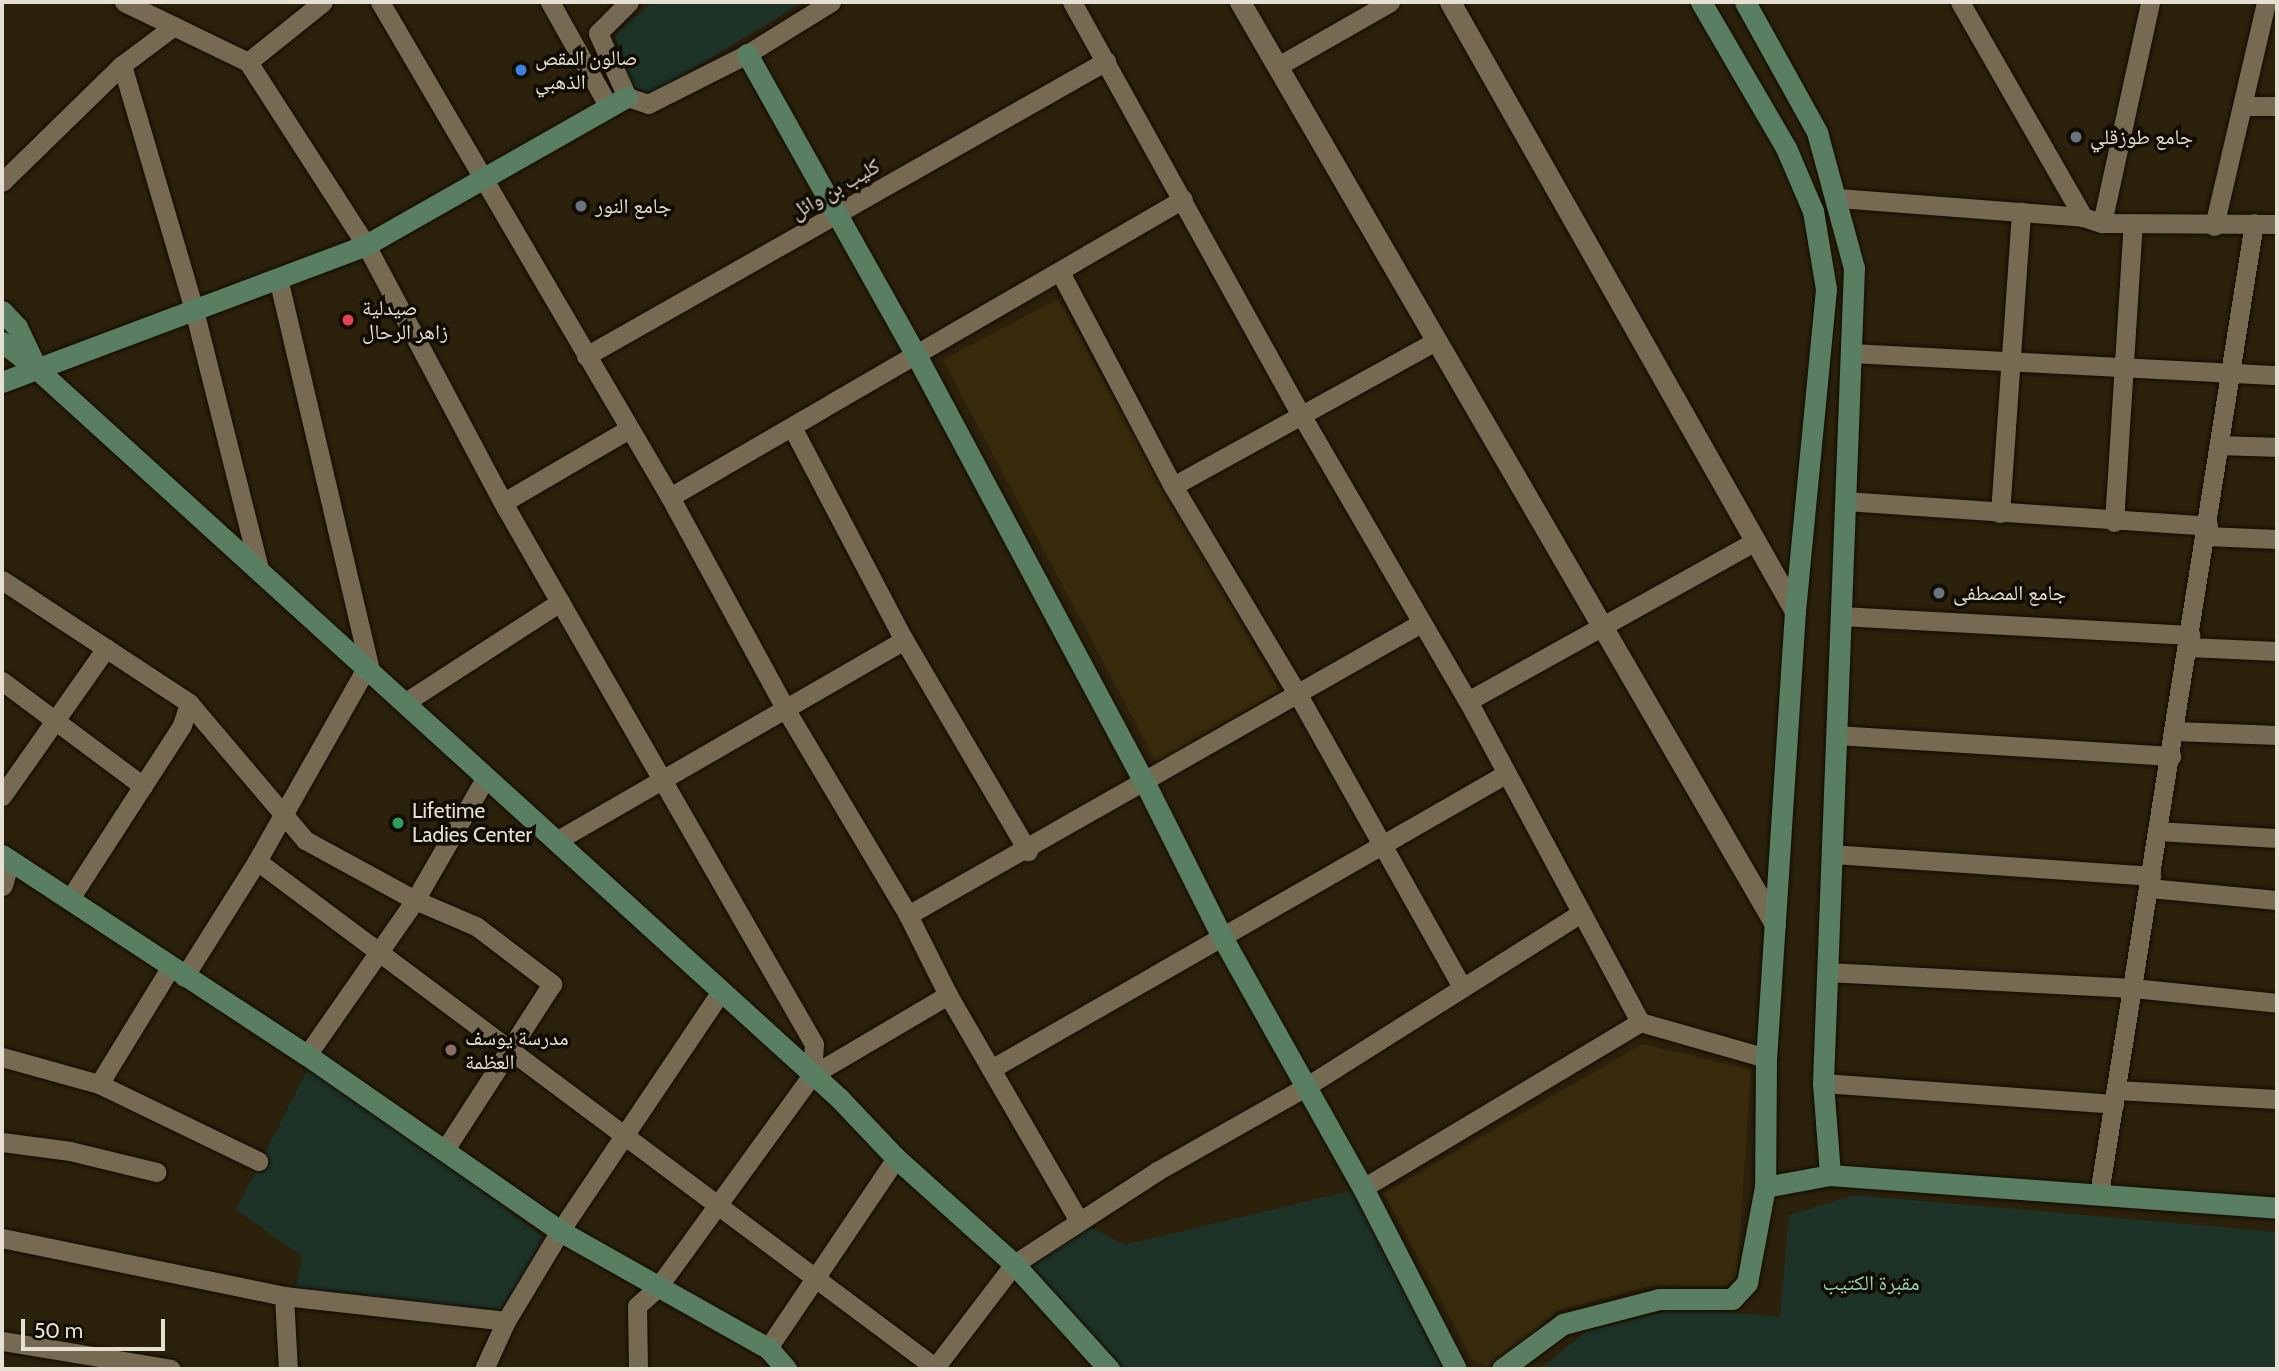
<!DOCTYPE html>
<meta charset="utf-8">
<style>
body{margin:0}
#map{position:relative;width:2279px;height:1371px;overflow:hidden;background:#2c220c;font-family:Cabin,"Noto Naskh Arabic",sans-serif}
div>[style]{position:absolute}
.built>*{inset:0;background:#372b0c}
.green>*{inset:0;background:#1e3328}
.roads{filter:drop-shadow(0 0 2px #140b00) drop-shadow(0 0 2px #140b00)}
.minor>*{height:19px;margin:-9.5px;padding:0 9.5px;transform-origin:9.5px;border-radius:9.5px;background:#766b52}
.tertiary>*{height:21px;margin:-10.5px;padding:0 10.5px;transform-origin:10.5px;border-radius:10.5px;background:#766b52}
.secondary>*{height:21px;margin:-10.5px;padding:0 10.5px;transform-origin:10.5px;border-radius:10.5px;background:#597e62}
.dots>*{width:19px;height:19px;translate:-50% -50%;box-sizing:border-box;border:4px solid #110c04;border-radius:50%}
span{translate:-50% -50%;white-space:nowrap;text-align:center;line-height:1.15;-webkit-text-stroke:7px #110c04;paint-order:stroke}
.poi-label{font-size:21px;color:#e6e0d2}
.left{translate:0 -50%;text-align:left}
.street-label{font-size:21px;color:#e6e0d2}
.park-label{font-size:21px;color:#97d2b2}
.frame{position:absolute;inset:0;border:4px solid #e6e0d2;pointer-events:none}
.scale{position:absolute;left:21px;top:1319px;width:144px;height:32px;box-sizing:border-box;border:4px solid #e6e0d2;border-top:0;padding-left:9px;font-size:21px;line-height:24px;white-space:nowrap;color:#e6e0d2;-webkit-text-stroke:5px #110c04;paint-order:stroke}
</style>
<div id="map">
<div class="built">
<div style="clip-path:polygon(1058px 299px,1280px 691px,1157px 763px,943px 360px)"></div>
<div style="clip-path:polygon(1643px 1044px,1751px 1070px,1737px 1275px,1727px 1286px,1654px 1285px,1558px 1310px,1502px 1360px,1488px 1367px,1472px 1359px,1384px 1193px)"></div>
</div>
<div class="green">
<div style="clip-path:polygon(653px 2px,803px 2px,652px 93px,632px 87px,615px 35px)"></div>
<div style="clip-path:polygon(312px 1061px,544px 1238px,502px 1311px,296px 1288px,302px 1256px,236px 1210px)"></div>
<div style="clip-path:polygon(1363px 1188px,1456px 1369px,1109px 1369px,1014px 1264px,1079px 1221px,1124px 1245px)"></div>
<div style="clip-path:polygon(1855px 1195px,2277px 1232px,2277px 1369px,1540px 1369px,1587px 1331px,1680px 1308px,1780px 1317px,1789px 1215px)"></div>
</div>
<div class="roads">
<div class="minor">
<div style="left:124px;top:2px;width:138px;rotate:25.8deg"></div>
<div style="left:248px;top:62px;width:218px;rotate:57.2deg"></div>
<div style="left:366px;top:245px;width:298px;rotate:62deg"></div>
<div style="left:506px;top:508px;width:618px;rotate:60.12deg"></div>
<div style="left:814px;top:1044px;width:31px;rotate:94deg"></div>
<div style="left:380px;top:2px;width:574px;rotate:59.64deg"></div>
<div style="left:670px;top:497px;width:243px;rotate:61.4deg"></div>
<div style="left:786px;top:710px;width:239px;rotate:59.2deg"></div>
<div style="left:908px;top:915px;width:89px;rotate:63.4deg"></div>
<div style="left:948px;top:995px;width:261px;rotate:59.9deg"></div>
<div style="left:550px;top:2px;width:120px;rotate:60.7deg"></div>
<div style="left:629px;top:2px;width:44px;rotate:135deg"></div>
<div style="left:598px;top:33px;width:70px;rotate:65.6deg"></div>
<div style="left:627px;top:97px;width:22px;rotate:18deg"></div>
<div style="left:648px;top:104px;width:111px;rotate:-26.8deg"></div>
<div style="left:747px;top:54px;width:99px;rotate:-31.8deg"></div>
<div style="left:1072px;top:2px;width:476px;rotate:61deg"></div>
<div style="left:1303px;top:418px;width:328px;rotate:59.8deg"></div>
<div style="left:1468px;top:701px;width:364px;rotate:61.8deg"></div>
<div style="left:1960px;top:2px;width:248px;rotate:60.2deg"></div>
<div style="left:248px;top:62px;width:96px;rotate:-38.7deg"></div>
<div style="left:122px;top:65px;width:255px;rotate:73.6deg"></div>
<div style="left:194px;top:310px;width:270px;rotate:75.9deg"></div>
<div style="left:1278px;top:66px;width:129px;rotate:-29.7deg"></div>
<div style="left:2245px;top:106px;width:32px"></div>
<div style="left:2px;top:182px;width:168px;rotate:-44.3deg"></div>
<div style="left:122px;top:65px;width:65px;rotate:-36.9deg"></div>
<div style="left:1838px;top:198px;width:246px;rotate:4.4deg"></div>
<div style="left:2083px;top:217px;width:20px;rotate:18deg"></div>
<div style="left:2102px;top:223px;width:175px;rotate:0.3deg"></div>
<div style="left:2102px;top:223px;width:226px;rotate:-77.7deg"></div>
<div style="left:2214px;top:226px;width:230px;rotate:-76.9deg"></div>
<div style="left:1060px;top:272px;width:242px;rotate:62.2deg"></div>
<div style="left:1173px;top:486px;width:241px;rotate:59.1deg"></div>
<div style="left:1297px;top:693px;width:337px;rotate:60.7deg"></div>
<div style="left:278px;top:278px;width:406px;rotate:76.8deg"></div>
<div style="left:1851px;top:353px;width:427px;rotate:3deg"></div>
<div style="left:586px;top:356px;width:598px;rotate:-29.57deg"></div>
<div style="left:792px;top:427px;width:241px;rotate:62.3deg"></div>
<div style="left:904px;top:640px;width:245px;rotate:59.6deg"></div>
<div style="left:2220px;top:445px;width:57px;rotate:2deg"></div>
<div style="left:1173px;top:486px;width:300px;rotate:-28.9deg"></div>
<div style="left:670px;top:497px;width:593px;rotate:-30.15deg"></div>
<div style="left:1845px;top:501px;width:364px;rotate:3.9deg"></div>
<div style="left:504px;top:502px;width:143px;rotate:-30.3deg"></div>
<div style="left:2000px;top:513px;width:302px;rotate:-86deg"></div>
<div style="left:2114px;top:522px;width:299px;rotate:-86.4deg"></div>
<div style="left:2206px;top:536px;width:71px;rotate:2.4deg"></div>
<div style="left:2px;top:580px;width:224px;rotate:33.3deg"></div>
<div style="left:189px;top:703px;width:180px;rotate:49.7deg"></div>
<div style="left:305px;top:840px;width:125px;rotate:28.6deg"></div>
<div style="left:415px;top:900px;width:66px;rotate:23.1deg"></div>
<div style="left:476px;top:926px;width:96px;rotate:37.3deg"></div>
<div style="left:552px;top:984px;width:199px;rotate:122.9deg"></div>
<div style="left:1841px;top:616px;width:350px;rotate:3.1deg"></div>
<div style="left:2188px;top:647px;width:89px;rotate:2.6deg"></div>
<div style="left:2px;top:681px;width:176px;rotate:36.7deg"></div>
<div style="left:1468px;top:701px;width:329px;rotate:-29.1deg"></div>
<div style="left:404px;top:703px;width:186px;rotate:-32.9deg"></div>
<div style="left:2175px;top:731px;width:102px;rotate:2.2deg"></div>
<div style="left:1836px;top:735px;width:336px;rotate:3.6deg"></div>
<div style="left:2px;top:796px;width:181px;rotate:-54.9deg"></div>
<div style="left:2158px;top:831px;width:119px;rotate:3.4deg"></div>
<div style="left:556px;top:841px;width:402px;rotate:-30deg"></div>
<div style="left:1832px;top:854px;width:320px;rotate:3.9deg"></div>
<div style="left:257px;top:861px;width:849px;rotate:36.76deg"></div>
<div style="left:2149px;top:888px;width:129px;rotate:5.4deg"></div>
<div style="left:69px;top:900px;width:208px;rotate:-57.1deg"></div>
<div style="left:182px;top:725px;width:23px;rotate:-72deg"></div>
<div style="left:908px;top:915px;width:590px;rotate:-29.65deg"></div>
<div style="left:1827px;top:972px;width:306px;rotate:3deg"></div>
<div style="left:2133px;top:988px;width:145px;rotate:5.9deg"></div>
<div style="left:184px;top:977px;width:137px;rotate:-57.8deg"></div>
<div style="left:257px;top:861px;width:222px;rotate:-60.5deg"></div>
<div style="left:307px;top:1055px;width:189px;rotate:-55.1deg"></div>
<div style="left:415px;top:900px;width:142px;rotate:-60deg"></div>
<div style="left:2px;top:1057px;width:101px;rotate:15.6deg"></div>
<div style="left:99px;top:1084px;width:177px;rotate:25.8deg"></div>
<div style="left:991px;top:1069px;width:591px;rotate:-29.82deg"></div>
<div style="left:1823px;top:1083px;width:292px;rotate:4.1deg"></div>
<div style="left:99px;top:1084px;width:136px;rotate:-58.5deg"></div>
<div style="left:2116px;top:1090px;width:161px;rotate:3.2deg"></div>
<div style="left:2px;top:1142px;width:69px;rotate:7.5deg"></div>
<div style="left:70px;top:1151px;width:89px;rotate:13.6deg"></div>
<div style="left:1363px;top:1188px;width:323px;rotate:-30.9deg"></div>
<div style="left:1640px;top:1022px;width:131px;rotate:15.9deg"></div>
<div style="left:2099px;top:1194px;width:983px;rotate:-80.93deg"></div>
<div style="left:2px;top:1238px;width:288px;rotate:11.6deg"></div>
<div style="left:284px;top:1296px;width:223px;rotate:6.4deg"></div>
<div style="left:284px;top:1296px;width:73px;rotate:86.9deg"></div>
<div style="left:2px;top:1341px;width:171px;rotate:9.4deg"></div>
<div style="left:768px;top:1348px;width:229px;rotate:-56deg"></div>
<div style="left:484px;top:1369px;width:53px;rotate:-65.4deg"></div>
<div style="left:506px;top:1321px;width:105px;rotate:-59deg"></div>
<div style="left:560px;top:1231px;width:289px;rotate:-56.1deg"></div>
<div style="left:638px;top:1369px;width:63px;rotate:-90.9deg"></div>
<div style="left:637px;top:1306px;width:28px;rotate:-42deg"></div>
<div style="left:658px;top:1287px;width:262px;rotate:-54deg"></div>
<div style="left:812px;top:1075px;width:158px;rotate:-30.5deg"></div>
<div style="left:934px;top:1369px;width:132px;rotate:-52.7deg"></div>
<div style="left:1014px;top:1264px;width:171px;rotate:-33deg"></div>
<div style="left:1157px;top:1171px;width:169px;rotate:-29.5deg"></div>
<div style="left:1304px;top:1088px;width:328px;rotate:-32.3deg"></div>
</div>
<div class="tertiary">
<div style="left:1240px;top:2px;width:1066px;rotate:59.88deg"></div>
<div style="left:1450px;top:2px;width:700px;rotate:60.47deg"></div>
<div style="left:2px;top:885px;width:26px;rotate:-74deg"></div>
</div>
<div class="secondary">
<div style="left:1701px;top:2px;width:169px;rotate:59.8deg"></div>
<div style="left:1786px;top:148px;width:69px;rotate:66.8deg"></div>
<div style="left:1813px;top:211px;width:79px;rotate:80.5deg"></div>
<div style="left:1826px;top:289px;width:323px;rotate:95.5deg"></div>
<div style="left:1795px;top:611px;width:448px;rotate:93.7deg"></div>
<div style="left:1766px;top:1058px;width:129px;rotate:90.4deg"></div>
<div style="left:1745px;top:2px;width:149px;rotate:61deg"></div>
<div style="left:1817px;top:132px;width:141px;rotate:74.8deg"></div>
<div style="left:1854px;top:268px;width:816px;rotate:92.18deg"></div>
<div style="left:1823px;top:1083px;width:92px;rotate:85.6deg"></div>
<div style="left:747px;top:54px;width:343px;rotate:60.7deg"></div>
<div style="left:915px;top:353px;width:488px;rotate:61.9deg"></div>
<div style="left:1145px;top:783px;width:172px;rotate:63.4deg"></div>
<div style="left:1222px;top:937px;width:288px;rotate:60.7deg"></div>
<div style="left:1363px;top:1188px;width:203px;rotate:62.8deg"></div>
<div style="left:2px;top:311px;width:22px;rotate:47deg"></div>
<div style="left:17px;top:327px;width:44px;rotate:64.6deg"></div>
<div style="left:2px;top:342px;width:44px;rotate:37.6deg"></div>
<div style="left:37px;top:369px;width:1085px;rotate:42.27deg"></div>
<div style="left:840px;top:1099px;width:81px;rotate:46.5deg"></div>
<div style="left:896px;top:1158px;width:159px;rotate:41.9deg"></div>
<div style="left:1014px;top:1264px;width:142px;rotate:47.9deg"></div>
<div style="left:2px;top:382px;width:389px;rotate:-20.6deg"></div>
<div style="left:366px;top:245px;width:300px;rotate:-29.6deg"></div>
<div style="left:2px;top:855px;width:365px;rotate:33.3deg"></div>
<div style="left:307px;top:1055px;width:308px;rotate:34.8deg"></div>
<div style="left:560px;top:1231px;width:239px;rotate:29.4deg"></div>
<div style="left:768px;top:1348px;width:28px;rotate:49deg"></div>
<div style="left:1502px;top:1369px;width:76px;rotate:-36.4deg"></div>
<div style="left:1563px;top:1324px;width:99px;rotate:-14.6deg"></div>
<div style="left:1659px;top:1299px;width:73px"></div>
<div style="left:1732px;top:1299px;width:22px;rotate:-47deg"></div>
<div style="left:1747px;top:1283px;width:98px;rotate:-79.4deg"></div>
<div style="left:1765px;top:1187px;width:66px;rotate:-10.5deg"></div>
<div style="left:1830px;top:1175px;width:448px;rotate:4.2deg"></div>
</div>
</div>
<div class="dots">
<div style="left:521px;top:70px;background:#3f7fe0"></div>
<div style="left:2076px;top:137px;background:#6b7280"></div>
<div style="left:581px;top:206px;background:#6b7280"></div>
<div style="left:348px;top:320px;background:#e0444e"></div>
<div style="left:1939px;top:593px;background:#6b7280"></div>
<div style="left:398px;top:823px;background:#2e9e5b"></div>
<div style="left:451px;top:1050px;background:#8d6e63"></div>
</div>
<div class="poi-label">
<span class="left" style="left:535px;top:70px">صالون المقص<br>الذهبي</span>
<span class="left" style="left:2090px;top:137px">جامع طوزقلي</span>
<span class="left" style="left:595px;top:206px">جامع النور</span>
<span class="left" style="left:362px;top:320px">صيدلية<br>زاهر الرحال</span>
<span class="left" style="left:1953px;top:593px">جامع المصطفى</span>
<span class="left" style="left:412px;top:823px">Lifetime<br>Ladies Center</span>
<span class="left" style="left:465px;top:1050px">مدرسة يوسف<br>العظمة</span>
</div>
<div class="street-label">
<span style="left:835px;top:189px;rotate:-30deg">كليب بن وائل</span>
</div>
<div class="park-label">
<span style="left:1871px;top:1283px">مقبرة الكتيب</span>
</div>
<div class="frame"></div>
<div class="scale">50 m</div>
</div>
